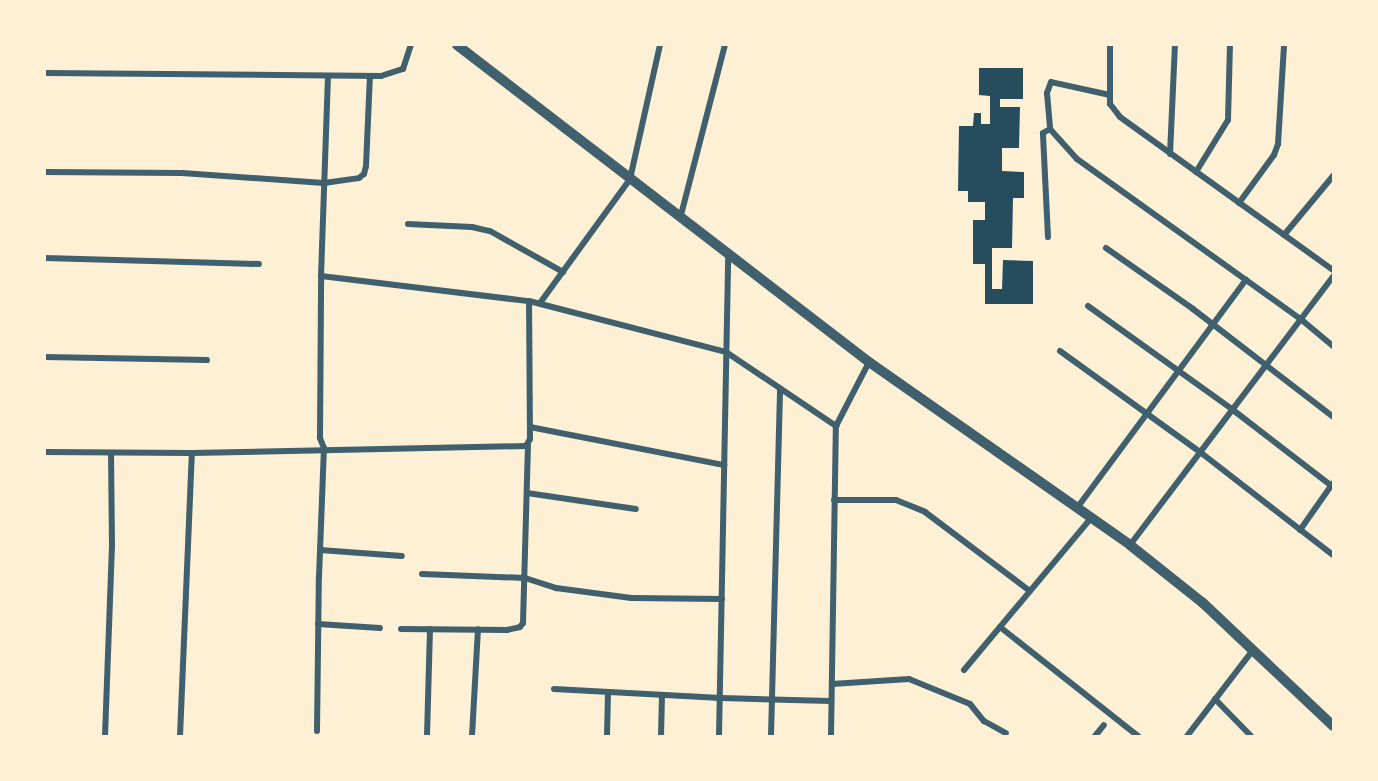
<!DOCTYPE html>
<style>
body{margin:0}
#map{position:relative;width:1378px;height:781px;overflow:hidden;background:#fdf0d5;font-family:"Exo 2",sans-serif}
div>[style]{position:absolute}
.building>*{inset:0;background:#264d5e}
.minor>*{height:6px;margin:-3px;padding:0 3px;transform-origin:3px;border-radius:3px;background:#3f606c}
.tertiary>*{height:10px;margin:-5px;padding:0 5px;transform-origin:5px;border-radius:5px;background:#3f606c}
span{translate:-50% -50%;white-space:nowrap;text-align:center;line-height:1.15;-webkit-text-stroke:6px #fdf0d5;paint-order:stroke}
.frame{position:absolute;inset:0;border:46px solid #fdf0d5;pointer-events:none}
</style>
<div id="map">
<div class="building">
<div style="clip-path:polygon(979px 68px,1023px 68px,1023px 99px,1000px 99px,1000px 107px,1020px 107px,1019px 148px,1002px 148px,1002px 171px,1024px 172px,1024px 198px,1013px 198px,1012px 248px,992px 248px,992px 289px,1002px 289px,1003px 260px,1033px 261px,1033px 304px,985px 304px,985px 264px,973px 264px,973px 220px,985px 220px,985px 202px,968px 202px,968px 191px,958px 191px,959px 126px,973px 126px,974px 113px,981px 113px,981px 124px,990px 124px,990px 96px,979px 95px)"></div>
</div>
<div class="minor">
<div style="left:1110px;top:45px;width:59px;rotate:90deg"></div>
<div style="left:1110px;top:104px;width:16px;rotate:52deg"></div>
<div style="left:1120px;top:117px;width:262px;rotate:35.7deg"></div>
<div style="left:45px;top:73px;width:336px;rotate:0.5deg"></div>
<div style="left:381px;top:76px;width:23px;rotate:-18deg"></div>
<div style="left:403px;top:69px;width:25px;rotate:-72deg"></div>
<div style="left:1110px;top:95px;width:60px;rotate:-167.6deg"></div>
<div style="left:1051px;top:82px;width:12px;rotate:110deg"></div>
<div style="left:1047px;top:93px;width:36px;rotate:85deg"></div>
<div style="left:1050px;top:129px;width:40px;rotate:48deg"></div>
<div style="left:1077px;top:159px;width:278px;rotate:35.6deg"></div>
<div style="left:1303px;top:321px;width:39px;rotate:40deg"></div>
<div style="left:1170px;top:154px;width:109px;rotate:-87.4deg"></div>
<div style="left:45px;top:172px;width:137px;rotate:0.4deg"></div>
<div style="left:182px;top:173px;width:142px;rotate:4deg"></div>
<div style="left:324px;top:183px;width:35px;rotate:-8deg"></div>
<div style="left:359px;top:178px;width:6px;rotate:-39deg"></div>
<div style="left:364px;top:174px;width:8px;rotate:-76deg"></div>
<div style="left:366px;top:166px;width:90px;rotate:-87.5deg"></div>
<div style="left:1196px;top:172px;width:61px;rotate:-58.4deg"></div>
<div style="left:1228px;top:120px;width:75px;rotate:-88.5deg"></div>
<div style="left:1239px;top:203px;width:59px;rotate:-53.9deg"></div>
<div style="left:1274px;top:155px;width:12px;rotate:-70deg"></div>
<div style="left:1278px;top:144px;width:99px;rotate:-86.5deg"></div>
<div style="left:681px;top:215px;width:176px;rotate:-75.5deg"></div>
<div style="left:408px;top:224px;width:64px;rotate:2.7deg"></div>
<div style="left:472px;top:227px;width:18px;rotate:13deg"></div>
<div style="left:490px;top:231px;width:84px;rotate:29.3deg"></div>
<div style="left:1284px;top:235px;width:77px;rotate:-50.3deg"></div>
<div style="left:1048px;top:237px;width:104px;rotate:-92.8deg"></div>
<div style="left:1043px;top:133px;width:8px;rotate:-30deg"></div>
<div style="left:1106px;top:248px;width:106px;rotate:35deg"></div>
<div style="left:1193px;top:309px;width:177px;rotate:37.6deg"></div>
<div style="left:45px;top:258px;width:214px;rotate:1.6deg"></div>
<div style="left:321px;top:276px;width:209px;rotate:6.9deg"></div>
<div style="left:529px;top:301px;width:203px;rotate:14.5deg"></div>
<div style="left:726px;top:352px;width:133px;rotate:33.9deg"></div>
<div style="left:540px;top:303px;width:153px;rotate:-54deg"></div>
<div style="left:630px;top:179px;width:137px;rotate:-77.4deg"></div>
<div style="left:1088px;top:306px;width:178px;rotate:35.6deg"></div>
<div style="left:1233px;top:410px;width:126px;rotate:37.6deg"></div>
<div style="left:1060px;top:351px;width:173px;rotate:35.8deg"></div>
<div style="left:1200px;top:452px;width:168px;rotate:37.8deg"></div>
<div style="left:45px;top:357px;width:162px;rotate:1.1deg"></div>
<div style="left:530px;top:427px;width:198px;rotate:11.1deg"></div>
<div style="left:45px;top:452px;width:147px;rotate:0.4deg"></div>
<div style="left:192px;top:453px;width:334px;rotate:-1.2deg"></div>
<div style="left:526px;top:446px;width:8px;rotate:-60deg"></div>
<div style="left:530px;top:439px;width:138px;rotate:-90.4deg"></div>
<div style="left:527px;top:493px;width:110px;rotate:8.4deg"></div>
<div style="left:834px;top:500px;width:62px"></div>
<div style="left:896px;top:500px;width:31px;rotate:22deg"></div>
<div style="left:925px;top:512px;width:131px;rotate:37deg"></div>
<div style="left:1077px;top:508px;width:284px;rotate:-53.5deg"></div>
<div style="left:1300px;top:530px;width:57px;rotate:-54.9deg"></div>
<div style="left:1130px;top:545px;width:336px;rotate:-52.9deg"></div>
<div style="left:320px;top:550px;width:82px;rotate:4.2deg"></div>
<div style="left:422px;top:574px;width:103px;rotate:2.2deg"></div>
<div style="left:525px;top:578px;width:33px;rotate:18deg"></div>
<div style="left:556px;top:588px;width:76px;rotate:7.6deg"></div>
<div style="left:631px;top:598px;width:91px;rotate:0.6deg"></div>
<div style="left:318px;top:624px;width:62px;rotate:3.7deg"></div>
<div style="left:1000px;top:627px;width:176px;rotate:38.3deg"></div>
<div style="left:401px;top:629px;width:106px;rotate:0.5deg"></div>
<div style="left:507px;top:630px;width:13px;rotate:-13deg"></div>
<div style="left:520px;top:627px;width:5px;rotate:-53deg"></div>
<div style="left:523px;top:623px;width:178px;rotate:-88.4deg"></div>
<div style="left:964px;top:670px;width:198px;rotate:-50.1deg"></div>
<div style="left:832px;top:684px;width:77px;rotate:-3.7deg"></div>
<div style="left:909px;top:679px;width:66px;rotate:22.3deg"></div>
<div style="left:970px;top:704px;width:22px;rotate:51deg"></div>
<div style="left:984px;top:721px;width:25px;rotate:29deg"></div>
<div style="left:554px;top:689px;width:167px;rotate:3.1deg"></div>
<div style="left:721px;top:698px;width:110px;rotate:1.6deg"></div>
<div style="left:1215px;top:699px;width:52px;rotate:45.8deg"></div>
<div style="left:317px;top:731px;width:154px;rotate:-89.3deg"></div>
<div style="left:319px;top:577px;width:129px;rotate:-87.8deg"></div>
<div style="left:324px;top:448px;width:11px;rotate:-112deg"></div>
<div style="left:320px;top:438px;width:162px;rotate:-89.6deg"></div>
<div style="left:321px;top:276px;width:199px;rotate:-88deg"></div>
<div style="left:105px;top:736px;width:189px;rotate:-87.9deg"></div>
<div style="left:112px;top:547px;width:94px;rotate:-90.6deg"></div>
<div style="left:180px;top:736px;width:283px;rotate:-87.6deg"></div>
<div style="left:427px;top:736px;width:107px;rotate:-88.4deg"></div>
<div style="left:472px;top:736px;width:107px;rotate:-86.8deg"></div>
<div style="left:607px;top:736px;width:43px;rotate:-88.7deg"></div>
<div style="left:661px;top:736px;width:40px;rotate:-88.6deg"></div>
<div style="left:719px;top:736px;width:484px;rotate:-88.9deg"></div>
<div style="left:771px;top:736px;width:347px;rotate:-88.5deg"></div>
<div style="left:831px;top:736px;width:310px;rotate:-89.1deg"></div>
<div style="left:836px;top:426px;width:72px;rotate:-62.7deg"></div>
<div style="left:1095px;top:736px;width:14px;rotate:-51deg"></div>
<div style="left:1187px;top:736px;width:108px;rotate:-52.5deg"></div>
</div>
<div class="tertiary">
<div style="left:457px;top:45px;width:520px;rotate:37.58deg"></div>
<div style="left:869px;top:362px;width:319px;rotate:35deg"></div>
<div style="left:1130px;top:545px;width:93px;rotate:38.5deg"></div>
<div style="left:1203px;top:603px;width:179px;rotate:43.4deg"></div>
</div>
<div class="frame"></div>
</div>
